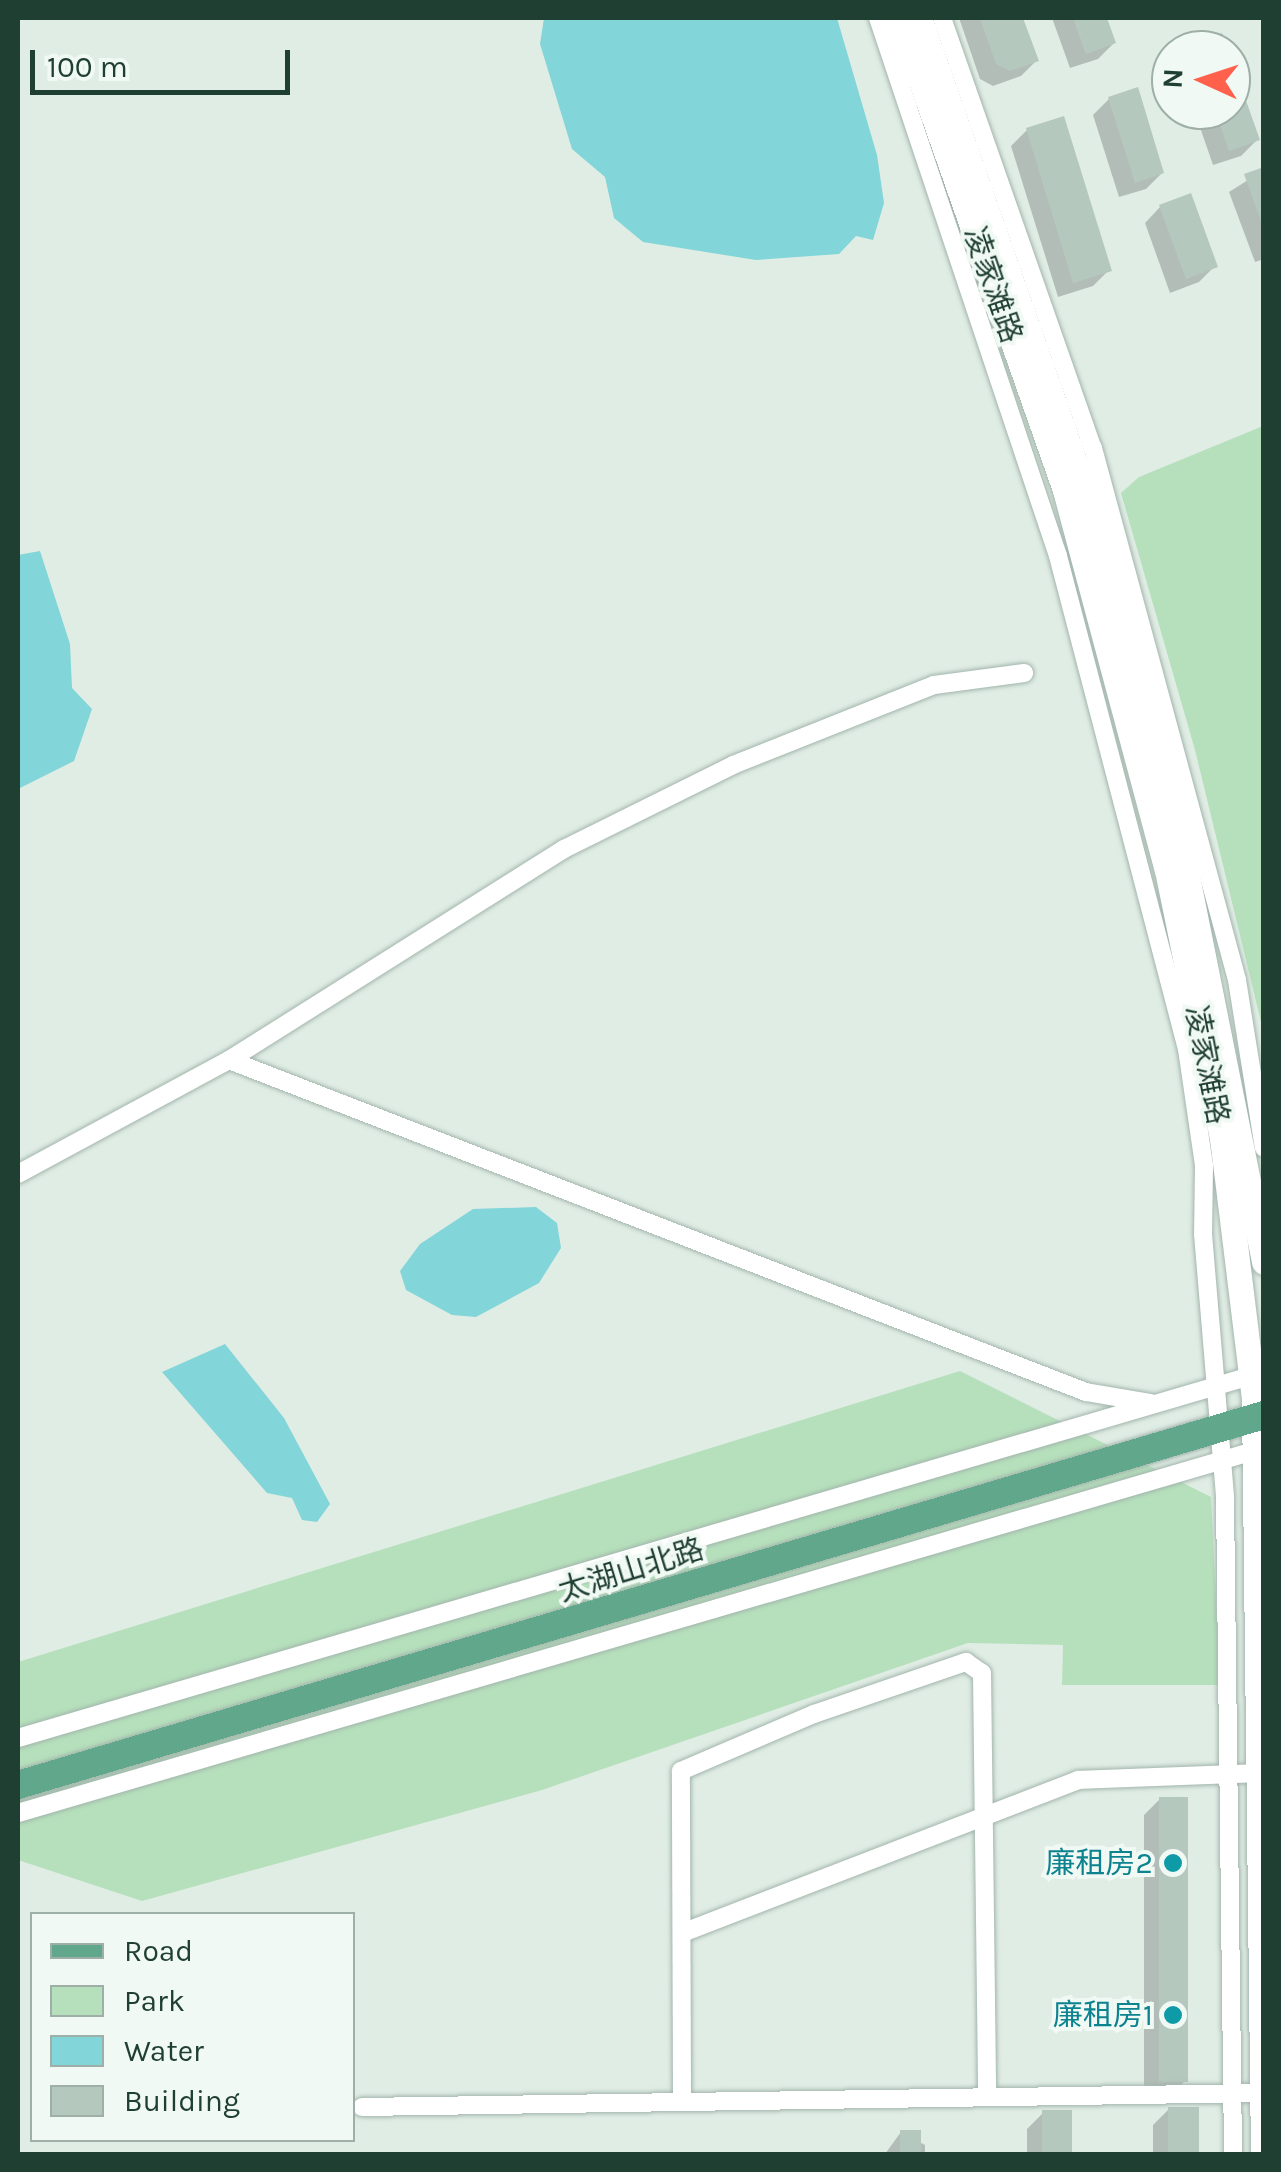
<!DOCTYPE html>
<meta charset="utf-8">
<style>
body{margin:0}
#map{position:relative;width:1281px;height:2172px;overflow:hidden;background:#e0ede5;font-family:Karla,"Noto Sans SC",sans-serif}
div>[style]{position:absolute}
.green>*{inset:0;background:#b6e0bc}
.water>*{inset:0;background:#82d5d8}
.shadow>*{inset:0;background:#0003}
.building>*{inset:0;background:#b5c8be}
.roads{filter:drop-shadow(0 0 2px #a2b5ac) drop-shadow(0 0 2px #a2b5ac)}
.street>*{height:18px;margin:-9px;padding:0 9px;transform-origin:9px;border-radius:9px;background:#fff}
.secondary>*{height:25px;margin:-12.5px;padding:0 12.5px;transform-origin:12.5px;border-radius:12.5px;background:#fff}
.primary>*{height:28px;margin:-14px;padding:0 14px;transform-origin:14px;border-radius:14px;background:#60a78c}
.dots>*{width:28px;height:28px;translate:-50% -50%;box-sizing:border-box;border:5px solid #f1f9f4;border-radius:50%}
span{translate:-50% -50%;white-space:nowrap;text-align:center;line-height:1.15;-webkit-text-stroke:8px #f1f9f4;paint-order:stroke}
.street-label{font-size:30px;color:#1f3f32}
.culture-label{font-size:30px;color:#0d838f}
.right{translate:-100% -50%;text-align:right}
.frame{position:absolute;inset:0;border:20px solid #1f3f32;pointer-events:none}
.legend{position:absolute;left:30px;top:1912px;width:325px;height:230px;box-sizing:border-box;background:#f1f9f4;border:2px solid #9dafa6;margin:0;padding:12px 18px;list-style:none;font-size:30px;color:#1f3f32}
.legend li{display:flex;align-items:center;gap:20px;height:50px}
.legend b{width:50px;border:2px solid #9dafa6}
.north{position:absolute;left:1151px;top:30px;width:100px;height:100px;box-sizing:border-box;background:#f1f9f4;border:2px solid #9dafa6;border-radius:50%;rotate:273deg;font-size:28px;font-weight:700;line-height:40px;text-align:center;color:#1f3f32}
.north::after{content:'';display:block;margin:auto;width:35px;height:45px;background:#ff614c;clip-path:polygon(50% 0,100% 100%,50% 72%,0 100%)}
.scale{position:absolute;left:30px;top:50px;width:260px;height:45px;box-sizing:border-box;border:5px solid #1f3f32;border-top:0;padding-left:12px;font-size:30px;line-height:35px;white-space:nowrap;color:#1f3f32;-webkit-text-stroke:8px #f1f9f4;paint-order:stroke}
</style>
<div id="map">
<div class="green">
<div style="clip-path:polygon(1263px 426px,1263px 1030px,1195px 750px,1121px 493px,1139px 477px)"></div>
<div style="clip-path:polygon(960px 1371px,1211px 1497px,1220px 1685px,1062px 1685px,1063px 1645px,968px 1643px,542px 1790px,142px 1901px,18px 1860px,18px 1662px)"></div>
</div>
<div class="water">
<div style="clip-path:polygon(544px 18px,837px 18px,877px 155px,884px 203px,873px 240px,856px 236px,839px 254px,756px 260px,643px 242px,614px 218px,605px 177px,572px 149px,540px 44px)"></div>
<div style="clip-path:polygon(40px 551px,70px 644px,72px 688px,92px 709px,74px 761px,18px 789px,18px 555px)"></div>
<div style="clip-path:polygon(536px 1207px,557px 1223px,561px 1248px,539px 1283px,476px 1317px,452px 1315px,406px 1290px,400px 1271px,420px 1244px,473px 1209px)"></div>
<div style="clip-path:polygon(225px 1344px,284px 1418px,330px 1504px,317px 1522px,302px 1520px,292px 1498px,267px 1493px,162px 1372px)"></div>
</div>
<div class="shadow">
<div style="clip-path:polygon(959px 18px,1021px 18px,1037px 60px,1021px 76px,993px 86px,980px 79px)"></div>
<div style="clip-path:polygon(1052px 18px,1105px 18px,1114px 43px,1098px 59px,1070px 68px)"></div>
<div style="clip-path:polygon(1231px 66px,1257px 140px,1241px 156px,1213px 165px,1194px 110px,1231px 110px)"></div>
<div style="clip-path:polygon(1109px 99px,1162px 173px,1146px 189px,1119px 197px,1093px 115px)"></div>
<div style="clip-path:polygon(1027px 130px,1109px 270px,1093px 286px,1058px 297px,1011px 146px)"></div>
<div style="clip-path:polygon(1264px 170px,1264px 259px,1255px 262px,1229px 192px)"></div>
<div style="clip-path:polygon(1160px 207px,1215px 266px,1199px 282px,1170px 293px,1145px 223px)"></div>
<div style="clip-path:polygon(1160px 1799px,1185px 2081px,1169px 2097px,1144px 2097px,1144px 1815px)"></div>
<div style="clip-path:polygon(1169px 2109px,1197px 2109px,1197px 2154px,1153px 2154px,1153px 2125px)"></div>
<div style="clip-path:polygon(1043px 2113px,1070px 2113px,1070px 2154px,1027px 2154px,1027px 2129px)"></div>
<div style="clip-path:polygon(901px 2132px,925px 2145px,925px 2154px,885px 2154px)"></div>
</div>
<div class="building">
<div style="clip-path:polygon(980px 18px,1023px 18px,1039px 61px,1010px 71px,996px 64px)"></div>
<div style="clip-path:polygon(1073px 18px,1107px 18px,1116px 43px,1086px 54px)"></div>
<div style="clip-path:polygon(1222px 33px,1228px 50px,1179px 50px,1179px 48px)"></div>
<div style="clip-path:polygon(1233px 64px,1260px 140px,1229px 151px,1215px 110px,1231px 110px)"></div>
<div style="clip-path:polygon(1138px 87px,1164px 173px,1135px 183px,1108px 97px)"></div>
<div style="clip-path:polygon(1064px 116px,1112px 271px,1073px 283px,1026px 128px)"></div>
<div style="clip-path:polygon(1264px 167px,1264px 224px,1262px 224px,1244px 174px)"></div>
<div style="clip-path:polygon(1191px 193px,1218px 267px,1186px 279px,1159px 205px)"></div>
<div style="clip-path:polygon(1159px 1797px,1188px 1797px,1188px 2082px,1159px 2082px)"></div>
<div style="clip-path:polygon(1168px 2107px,1199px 2107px,1199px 2154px,1168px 2154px)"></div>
<div style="clip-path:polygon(1042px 2110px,1072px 2110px,1072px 2154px,1042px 2154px)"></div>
<div style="clip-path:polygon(900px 2130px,921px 2130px,921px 2154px,900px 2154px)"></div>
</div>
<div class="roads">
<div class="street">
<div style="left:878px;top:18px;width:567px;rotate:71.5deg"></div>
<div style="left:1058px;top:556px;width:510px;rotate:75.34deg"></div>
<div style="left:1187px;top:1049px;width:118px;rotate:81.7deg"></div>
<div style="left:1204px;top:1166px;width:68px;rotate:90.8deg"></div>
<div style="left:1203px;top:1234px;width:265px;rotate:85.2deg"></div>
<div style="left:1225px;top:1498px;width:656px;rotate:89.3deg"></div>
<div style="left:942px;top:18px;width:456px;rotate:70.7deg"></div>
<div style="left:1093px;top:448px;width:551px;rotate:74.85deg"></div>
<div style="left:1237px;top:980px;width:170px;rotate:80.9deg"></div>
<div style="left:229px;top:1060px;width:919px;rotate:21.18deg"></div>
<div style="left:1086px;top:1392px;width:66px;rotate:9.6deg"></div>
<div style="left:18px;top:1174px;width:240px;rotate:-28.4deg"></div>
<div style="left:229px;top:1060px;width:396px;rotate:-32.2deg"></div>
<div style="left:564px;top:849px;width:189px;rotate:-26.4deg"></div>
<div style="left:733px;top:765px;width:216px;rotate:-21.7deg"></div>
<div style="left:934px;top:685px;width:91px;rotate:-7.6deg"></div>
<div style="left:18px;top:1738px;width:1299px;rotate:-16.37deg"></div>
<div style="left:18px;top:1813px;width:1298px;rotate:-16.33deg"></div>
<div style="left:682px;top:1933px;width:425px;rotate:-21.1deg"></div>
<div style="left:1078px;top:1780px;width:181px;rotate:-2.2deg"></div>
<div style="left:682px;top:2097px;width:326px;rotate:-90.2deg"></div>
<div style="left:681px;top:1771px;width:145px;rotate:-23.2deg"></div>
<div style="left:814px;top:1714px;width:161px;rotate:-18.9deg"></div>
<div style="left:966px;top:1662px;width:19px;rotate:35deg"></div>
<div style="left:982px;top:1673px;width:422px;rotate:89.3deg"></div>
<div style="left:362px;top:2107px;width:900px;rotate:-0.89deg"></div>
</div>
<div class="secondary">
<div style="left:899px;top:18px;width:500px;rotate:70.62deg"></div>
<div style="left:1065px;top:490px;width:393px;rotate:75deg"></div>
<div style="left:1167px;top:870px;width:274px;rotate:78.4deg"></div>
<div style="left:1222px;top:1138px;width:263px;rotate:83deg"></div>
<div style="left:1254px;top:1399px;width:755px;rotate:89.32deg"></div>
<div style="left:919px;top:18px;width:494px;rotate:70.7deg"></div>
<div style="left:1082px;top:484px;width:396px;rotate:74.9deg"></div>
<div style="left:1185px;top:866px;width:404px;rotate:78.7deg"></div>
</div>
<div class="primary">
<div style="left:18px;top:1785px;width:1300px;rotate:-16.54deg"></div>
</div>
</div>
<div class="dots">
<div style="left:1173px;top:1863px;background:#0f9aa8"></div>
<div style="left:1173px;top:2015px;background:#0f9aa8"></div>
</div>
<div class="street-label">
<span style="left:993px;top:285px;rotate:71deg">凌家滩路</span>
<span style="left:1207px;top:1065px;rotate:79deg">凌家滩路</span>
<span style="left:631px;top:1570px;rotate:-17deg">太湖山北路</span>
</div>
<div class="culture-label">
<span class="right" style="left:1153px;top:1863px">廉租房2</span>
<span class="right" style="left:1153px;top:2015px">廉租房1</span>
</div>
<div class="frame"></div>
<ul class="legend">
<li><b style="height:12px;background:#60a78c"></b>Road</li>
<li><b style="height:28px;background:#b6e0bc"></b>Park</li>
<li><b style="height:28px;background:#82d5d8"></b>Water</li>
<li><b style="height:28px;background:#b5c8be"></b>Building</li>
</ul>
<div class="north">N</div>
<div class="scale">100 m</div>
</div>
